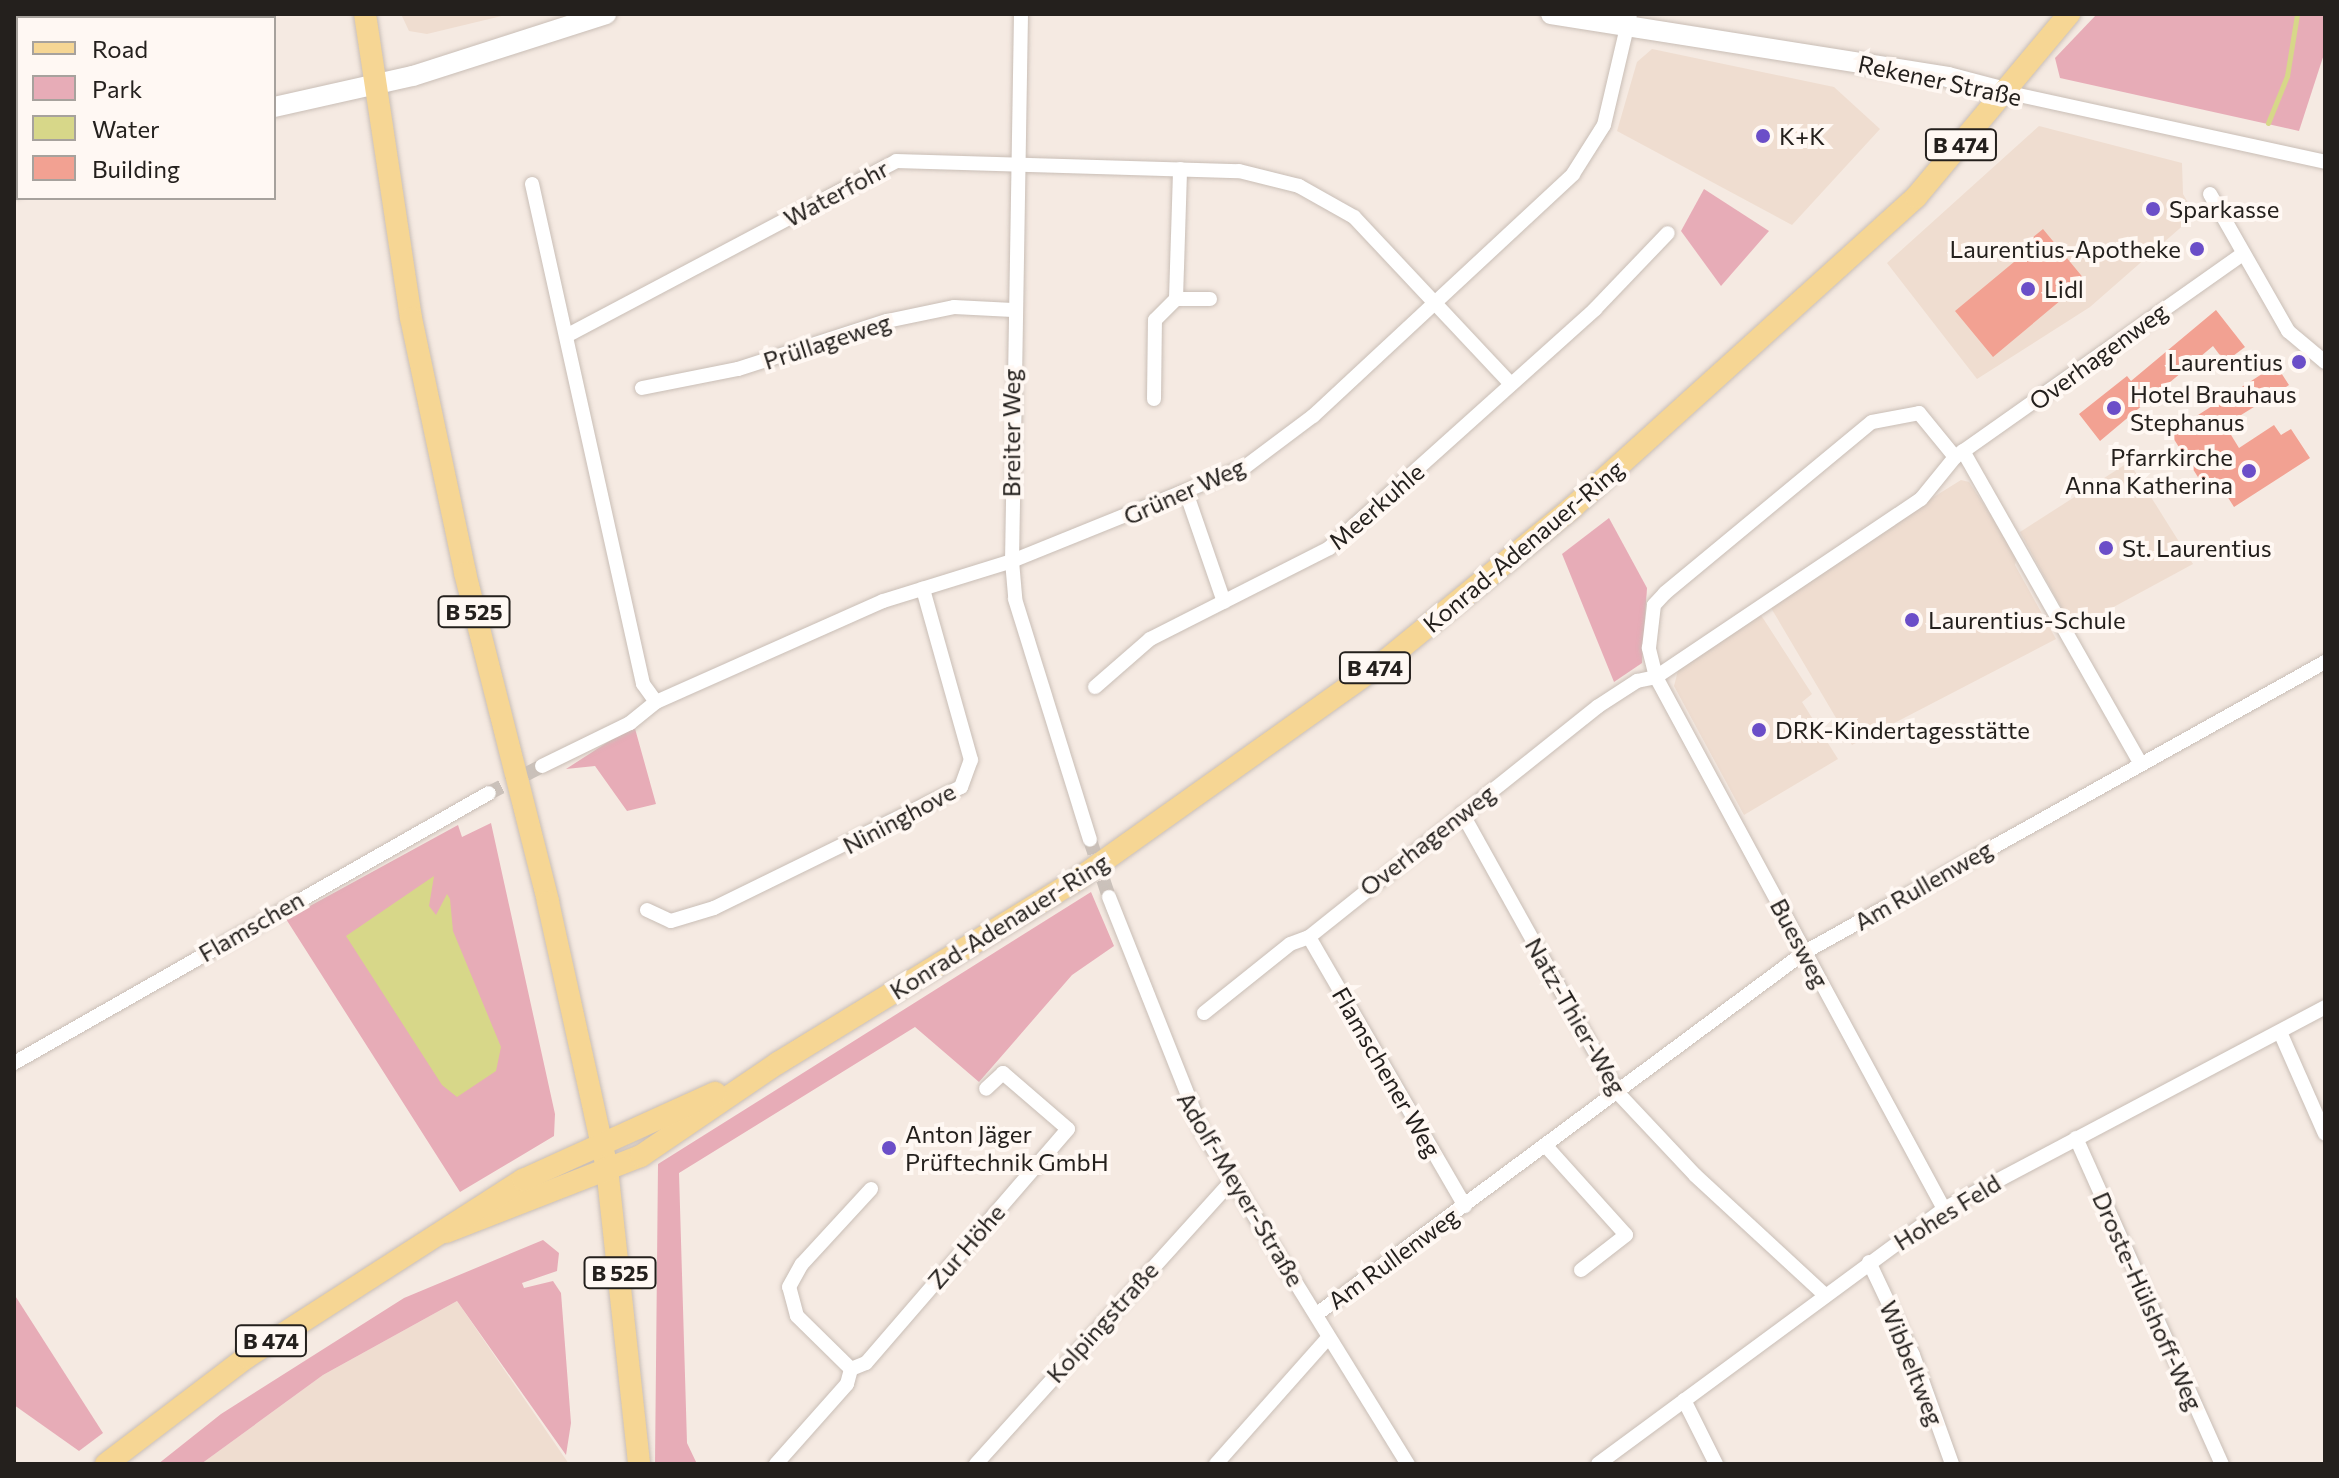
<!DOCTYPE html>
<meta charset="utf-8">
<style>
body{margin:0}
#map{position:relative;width:2339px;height:1478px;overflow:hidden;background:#f5eae2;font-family:Commissioner,sans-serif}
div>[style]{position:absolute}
.built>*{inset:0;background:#efddd0}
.green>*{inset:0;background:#e7acb7}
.water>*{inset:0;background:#d7d789}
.stream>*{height:5px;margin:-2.5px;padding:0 2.5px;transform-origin:2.5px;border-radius:2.5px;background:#d7d789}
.building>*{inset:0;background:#f2a192}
.street-tunnel>*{height:14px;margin-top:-7px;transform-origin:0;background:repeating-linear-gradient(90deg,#cbc2bb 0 14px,transparent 0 21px)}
.roads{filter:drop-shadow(0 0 2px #c9beb6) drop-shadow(0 0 2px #c9beb6)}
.street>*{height:14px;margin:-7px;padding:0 7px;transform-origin:7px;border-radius:7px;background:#fff}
.secondary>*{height:20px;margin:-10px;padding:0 10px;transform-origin:10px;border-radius:10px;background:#fff}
.primary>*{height:22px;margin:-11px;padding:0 11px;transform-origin:11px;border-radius:11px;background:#f6d694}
.dots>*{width:22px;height:22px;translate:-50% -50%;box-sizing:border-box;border:4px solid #fff8f3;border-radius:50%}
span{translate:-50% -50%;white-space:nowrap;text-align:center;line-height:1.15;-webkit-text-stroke:8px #fff8f3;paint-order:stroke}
.shield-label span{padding:2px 6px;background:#fff8f3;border:2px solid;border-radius:6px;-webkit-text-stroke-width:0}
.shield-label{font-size:22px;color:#24201d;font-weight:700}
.street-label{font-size:24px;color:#24201d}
.poi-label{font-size:24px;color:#24201d}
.left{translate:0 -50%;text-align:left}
.right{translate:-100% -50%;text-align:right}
.frame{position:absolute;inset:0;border:16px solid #24201d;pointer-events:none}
.legend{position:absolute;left:16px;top:16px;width:260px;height:184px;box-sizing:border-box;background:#fff8f3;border:2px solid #a7a29d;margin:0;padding:10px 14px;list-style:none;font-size:24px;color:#24201d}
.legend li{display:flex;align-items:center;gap:16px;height:40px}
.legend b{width:40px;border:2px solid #a7a29d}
</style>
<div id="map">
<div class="built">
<div style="clip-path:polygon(401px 14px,510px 14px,427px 34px,409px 31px)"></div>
<div style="clip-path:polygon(1652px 49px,1834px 87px,1880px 129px,1792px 225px,1617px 131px,1637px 62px)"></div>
<div style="clip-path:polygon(2039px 126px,2182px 163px,2183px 194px,2195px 215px,2090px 307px,1977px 379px,1887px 263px)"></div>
<div style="clip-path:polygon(2129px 462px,2193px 564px,2073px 629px,2020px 532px)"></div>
<div style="clip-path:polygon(1961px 480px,1969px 482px,2017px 555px,2015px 565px,2056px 639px,1852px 745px,1767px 601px)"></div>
<div style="clip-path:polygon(1759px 612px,1812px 694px,1802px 702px,1838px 759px,1744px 815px,1674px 686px,1680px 663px)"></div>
<div style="clip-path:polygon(457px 1301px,569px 1464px,201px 1464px,323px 1375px)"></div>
</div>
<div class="green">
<div style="clip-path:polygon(2097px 14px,2325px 14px,2325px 51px,2299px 131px,2060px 78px,2055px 58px)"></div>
<div style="clip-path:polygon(1704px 189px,1769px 231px,1721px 286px,1681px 231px)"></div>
<div style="clip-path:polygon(1609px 518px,1647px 588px,1642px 663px,1614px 682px,1562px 554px)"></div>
<div style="clip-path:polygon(634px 725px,656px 804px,627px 811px,595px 766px,566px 769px)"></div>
<div style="clip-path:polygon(491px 823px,555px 1114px,554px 1136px,460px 1192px,286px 919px,458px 825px,462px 837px)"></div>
<div style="clip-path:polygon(1091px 892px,1114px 946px,1072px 975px,979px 1082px,915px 1027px,679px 1173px,687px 1443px,697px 1464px,655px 1464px,658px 1164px)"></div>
<div style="clip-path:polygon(543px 1240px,559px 1253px,557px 1271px,522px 1283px,524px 1288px,553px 1281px,561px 1293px,571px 1423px,566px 1455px,457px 1301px,323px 1375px,201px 1464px,158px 1464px,221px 1414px,404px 1298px)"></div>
<div style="clip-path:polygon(14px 1294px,103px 1433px,79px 1451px,14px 1405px)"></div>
</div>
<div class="water">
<div style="clip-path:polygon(434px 876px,429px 906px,436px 915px,447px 894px,450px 899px,453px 931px,501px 1047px,496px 1071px,457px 1097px,442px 1085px,346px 936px)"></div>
</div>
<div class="stream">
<div style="left:2268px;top:123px;width:51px;rotate:-68deg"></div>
<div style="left:2287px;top:76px;width:63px;rotate:-80.8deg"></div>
</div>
<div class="building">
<div style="clip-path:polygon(2043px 229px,2085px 280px,1993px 357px,1955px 311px,2020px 257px,2015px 252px)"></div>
<div style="clip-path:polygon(2216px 310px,2245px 347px,2225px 362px,2213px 346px,2100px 441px,2079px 414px,2127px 376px,2131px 381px)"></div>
<div style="clip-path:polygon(2276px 365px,2289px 385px,2225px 425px,2239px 448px,2274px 425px,2281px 435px,2291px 429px,2310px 458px,2234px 507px,2215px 477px,2203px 485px,2170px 433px)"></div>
</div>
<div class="street-tunnel">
<div style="left:489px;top:793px;width:59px;rotate:-27deg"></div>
<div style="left:1090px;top:840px;width:60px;rotate:71.6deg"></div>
</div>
<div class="roads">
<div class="street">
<div style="left:1021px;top:14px;width:547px;rotate:90.94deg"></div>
<div style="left:1012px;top:561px;width:38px;rotate:85deg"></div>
<div style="left:1015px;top:599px;width:252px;rotate:72.7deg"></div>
<div style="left:2005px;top:92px;width:328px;rotate:12.3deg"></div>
<div style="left:14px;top:136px;width:12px;rotate:70deg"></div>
<div style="left:532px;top:184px;width:512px;rotate:77.48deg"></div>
<div style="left:643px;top:684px;width:22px;rotate:54deg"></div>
<div style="left:2210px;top:194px;width:158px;rotate:60.3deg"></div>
<div style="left:2288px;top:331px;width:48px;rotate:40deg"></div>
<div style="left:1176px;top:299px;width:34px"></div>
<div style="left:568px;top:335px;width:371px;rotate:-27.9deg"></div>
<div style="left:896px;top:161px;width:343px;rotate:1.7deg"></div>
<div style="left:1239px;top:171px;width:62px;rotate:14deg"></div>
<div style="left:1299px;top:186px;width:63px;rotate:29.4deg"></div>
<div style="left:1354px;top:217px;width:228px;rotate:46.8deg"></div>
<div style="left:642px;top:388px;width:98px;rotate:-11.2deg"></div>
<div style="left:738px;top:369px;width:157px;rotate:-17.9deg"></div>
<div style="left:887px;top:321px;width:68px;rotate:-11.8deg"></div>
<div style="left:954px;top:307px;width:59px;rotate:2.9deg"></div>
<div style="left:1154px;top:399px;width:79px;rotate:-89.3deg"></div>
<div style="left:1155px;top:320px;width:30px;rotate:-45deg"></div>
<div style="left:1176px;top:299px;width:130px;rotate:-88.2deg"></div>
<div style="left:1963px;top:451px;width:359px;rotate:60.4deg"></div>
<div style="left:1187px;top:495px;width:113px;rotate:70.9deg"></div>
<div style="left:1095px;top:687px;width:73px;rotate:-41.1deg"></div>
<div style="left:1150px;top:639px;width:201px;rotate:-26.9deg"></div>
<div style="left:1329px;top:548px;width:358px;rotate:-41.9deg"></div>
<div style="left:1595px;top:309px;width:105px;rotate:-46.2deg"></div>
<div style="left:542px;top:766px;width:98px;rotate:-26deg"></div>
<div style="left:630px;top:723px;width:33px;rotate:-39deg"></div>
<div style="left:656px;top:702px;width:248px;rotate:-24deg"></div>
<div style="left:883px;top:601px;width:135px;rotate:-17.2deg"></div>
<div style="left:1012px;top:561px;width:251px;rotate:-22deg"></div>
<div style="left:1245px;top:467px;width:85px;rotate:-36.9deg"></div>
<div style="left:1313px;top:416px;width:355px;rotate:-42.9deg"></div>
<div style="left:1573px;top:174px;width:58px;rotate:-57.7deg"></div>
<div style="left:1604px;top:125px;width:114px;rotate:-76.8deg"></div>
<div style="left:1462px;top:813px;width:319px;rotate:60.9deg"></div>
<div style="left:1617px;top:1092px;width:115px;rotate:46.8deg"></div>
<div style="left:1696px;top:1176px;width:176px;rotate:42.7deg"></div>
<div style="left:1109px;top:897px;width:252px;rotate:68.3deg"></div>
<div style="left:1202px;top:1131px;width:392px;rotate:58.3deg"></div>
<div style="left:647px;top:910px;width:26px;rotate:25deg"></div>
<div style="left:671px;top:921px;width:45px;rotate:-16.8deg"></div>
<div style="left:714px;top:908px;width:275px;rotate:-26.1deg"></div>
<div style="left:961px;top:787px;width:29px;rotate:-70deg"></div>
<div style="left:971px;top:760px;width:178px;rotate:-105.7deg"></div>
<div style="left:1309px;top:937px;width:311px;rotate:59.9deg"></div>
<div style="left:1204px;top:1013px;width:110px;rotate:-38.7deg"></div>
<div style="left:1290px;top:944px;width:20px;rotate:-20deg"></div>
<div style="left:1309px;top:937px;width:369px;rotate:-38.6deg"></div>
<div style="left:1597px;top:707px;width:48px;rotate:-33deg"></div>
<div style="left:1637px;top:681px;width:19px;rotate:-12deg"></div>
<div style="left:1656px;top:677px;width:319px;rotate:-33.9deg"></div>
<div style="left:1921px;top:499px;width:54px;rotate:-51deg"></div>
<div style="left:1955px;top:457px;width:349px;rotate:-35.2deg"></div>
<div style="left:2280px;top:1032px;width:111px;rotate:66.2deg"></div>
<div style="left:14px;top:1063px;width:546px;rotate:-29.61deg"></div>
<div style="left:2076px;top:1138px;width:357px;rotate:65.9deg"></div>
<div style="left:1545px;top:1145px;width:121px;rotate:48deg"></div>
<div style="left:1626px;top:1235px;width:57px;rotate:142.1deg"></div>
<div style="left:1944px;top:1209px;width:605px;rotate:-118.43deg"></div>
<div style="left:1656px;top:677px;width:30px;rotate:-104deg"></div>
<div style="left:1649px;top:648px;width:43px;rotate:-83.4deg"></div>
<div style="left:1654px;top:605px;width:16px;rotate:-47deg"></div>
<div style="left:1665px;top:593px;width:268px;rotate:-39.6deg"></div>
<div style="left:1872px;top:422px;width:48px;rotate:-10.8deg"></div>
<div style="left:1919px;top:413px;width:57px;rotate:50.7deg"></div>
<div style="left:1869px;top:1262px;width:103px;rotate:64.7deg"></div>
<div style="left:1913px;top:1355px;width:116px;rotate:70.3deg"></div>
<div style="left:1317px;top:1314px;width:608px;rotate:-36.57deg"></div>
<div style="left:1805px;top:952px;width:595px;rotate:-29.15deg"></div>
<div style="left:851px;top:1369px;width:76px;rotate:-135.5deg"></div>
<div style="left:797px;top:1316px;width:30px;rotate:-105deg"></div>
<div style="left:789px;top:1287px;width:26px;rotate:-61deg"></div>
<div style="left:802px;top:1264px;width:102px;rotate:-47.4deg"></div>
<div style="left:1684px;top:1400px;width:72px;rotate:63.4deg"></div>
<div style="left:776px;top:1464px;width:107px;rotate:-48.4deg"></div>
<div style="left:847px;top:1384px;width:16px;rotate:-75deg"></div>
<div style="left:851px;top:1369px;width:16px;rotate:-22deg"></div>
<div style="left:866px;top:1363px;width:309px;rotate:-49.2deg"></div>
<div style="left:1068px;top:1129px;width:86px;rotate:-139.3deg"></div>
<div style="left:1003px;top:1073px;width:23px;rotate:137deg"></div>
<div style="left:976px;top:1464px;width:380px;rotate:-47.9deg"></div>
<div style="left:1216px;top:1464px;width:169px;rotate:-48.4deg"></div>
<div style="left:1598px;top:1464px;width:430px;rotate:-36.4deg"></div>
<div style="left:1944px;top:1209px;width:431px;rotate:-27.9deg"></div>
</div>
<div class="secondary">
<div style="left:1551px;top:14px;width:402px;rotate:9deg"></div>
<div style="left:1948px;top:77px;width:59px;rotate:14.7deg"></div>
<div style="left:274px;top:107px;width:142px;rotate:-12.6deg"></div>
<div style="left:413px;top:76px;width:203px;rotate:-17.8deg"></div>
<div style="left:14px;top:188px;width:4px;rotate:-14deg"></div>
</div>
<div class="primary">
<div style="left:365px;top:14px;width:307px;rotate:81.4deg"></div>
<div style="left:411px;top:318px;width:261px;rotate:78deg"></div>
<div style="left:465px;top:573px;width:339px;rotate:75.8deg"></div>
<div style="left:548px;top:902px;width:272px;rotate:77.5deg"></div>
<div style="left:607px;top:1168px;width:298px;rotate:83.8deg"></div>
<div style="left:446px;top:1232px;width:209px;rotate:-21.3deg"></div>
<div style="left:641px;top:1156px;width:166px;rotate:-34.2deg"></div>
<div style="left:778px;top:1063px;width:356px;rotate:-31.5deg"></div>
<div style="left:1081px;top:877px;width:373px;rotate:-35.4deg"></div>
<div style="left:1385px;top:661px;width:243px;rotate:-39.3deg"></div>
<div style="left:1573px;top:507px;width:462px;rotate:-42.1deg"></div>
<div style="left:1916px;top:197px;width:239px;rotate:-50.1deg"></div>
<div style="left:106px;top:1464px;width:177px;rotate:-37.2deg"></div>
<div style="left:247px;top:1357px;width:328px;rotate:-32.7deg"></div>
<div style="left:523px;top:1180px;width:211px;rotate:-24.4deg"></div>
</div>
</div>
<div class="dots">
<div style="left:1763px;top:136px;background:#6b4ec8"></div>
<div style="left:2153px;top:209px;background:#6b4ec8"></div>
<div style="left:2197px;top:249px;background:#6b4ec8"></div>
<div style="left:2028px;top:289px;background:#6b4ec8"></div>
<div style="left:2299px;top:362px;background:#6b4ec8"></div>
<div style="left:2114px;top:408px;background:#6b4ec8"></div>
<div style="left:2249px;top:471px;background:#6b4ec8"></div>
<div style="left:2106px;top:548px;background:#6b4ec8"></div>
<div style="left:1912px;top:620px;background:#6b4ec8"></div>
<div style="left:1759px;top:730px;background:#6b4ec8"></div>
<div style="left:889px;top:1148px;background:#6b4ec8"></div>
</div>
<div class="shield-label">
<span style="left:1961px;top:145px">B 474</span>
<span style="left:474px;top:612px">B 525</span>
<span style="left:1375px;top:668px">B 474</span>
<span style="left:620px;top:1273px">B 525</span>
<span style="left:271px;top:1341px">B 474</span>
</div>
<div class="street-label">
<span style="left:1940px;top:80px;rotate:12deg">Rekener Straße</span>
<span style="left:836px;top:193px;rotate:-28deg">Waterfohr</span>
<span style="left:827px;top:341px;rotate:-18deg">Prüllageweg</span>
<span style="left:2098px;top:356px;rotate:-36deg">Overhagenweg</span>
<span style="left:1011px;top:433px;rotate:-90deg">Breiter Weg</span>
<span style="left:1184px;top:491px;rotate:-24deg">Grüner Weg</span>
<span style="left:1376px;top:506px;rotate:-41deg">Meerkuhle</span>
<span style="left:1523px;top:546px;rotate:-40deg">Konrad-Adenauer-Ring</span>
<span style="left:899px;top:818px;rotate:-28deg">Nininghove</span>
<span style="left:1427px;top:840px;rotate:-38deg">Overhagenweg</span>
<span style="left:1923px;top:885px;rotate:-30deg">Am Rullenweg</span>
<span style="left:251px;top:926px;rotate:-30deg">Flamschen</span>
<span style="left:999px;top:926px;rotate:-32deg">Konrad-Adenauer-Ring</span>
<span style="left:1800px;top:943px;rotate:62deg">Buesweg</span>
<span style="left:1576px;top:1016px;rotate:60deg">Natz-Thier-Weg</span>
<span style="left:1387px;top:1072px;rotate:60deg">Flamschener Weg</span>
<span style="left:1241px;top:1189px;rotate:59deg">Adolf-Meyer-Straße</span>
<span style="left:1947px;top:1212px;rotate:-32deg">Hohes Feld</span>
<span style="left:966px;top:1246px;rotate:-49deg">Zur Höhe</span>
<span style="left:1393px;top:1258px;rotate:-36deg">Am Rullenweg</span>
<span style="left:2148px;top:1301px;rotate:66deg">Droste-Hülshoff-Weg</span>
<span style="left:1102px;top:1322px;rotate:-48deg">Kolpingstraße</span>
<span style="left:1912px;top:1363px;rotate:68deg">Wibbeltweg</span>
</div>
<div class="poi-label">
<span class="left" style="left:1779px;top:136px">K+K</span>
<span class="left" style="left:2169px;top:209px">Sparkasse</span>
<span class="right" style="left:2181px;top:249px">Laurentius-Apotheke</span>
<span class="left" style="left:2044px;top:289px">Lidl</span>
<span class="right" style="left:2283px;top:362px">Laurentius</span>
<span class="left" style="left:2130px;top:408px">Hotel Brauhaus<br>Stephanus</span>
<span class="right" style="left:2233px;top:471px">Pfarrkirche<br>Anna Katherina</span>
<span class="left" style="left:2122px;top:548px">St. Laurentius</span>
<span class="left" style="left:1928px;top:620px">Laurentius-Schule</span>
<span class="left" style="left:1775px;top:730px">DRK-Kindertagesstätte</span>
<span class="left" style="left:905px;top:1148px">Anton Jäger<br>Prüftechnik GmbH</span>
</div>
<div class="frame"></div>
<ul class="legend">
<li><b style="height:10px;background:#f6d694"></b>Road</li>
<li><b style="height:22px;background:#e7acb7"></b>Park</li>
<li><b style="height:22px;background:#d7d789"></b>Water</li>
<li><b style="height:22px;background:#f2a192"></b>Building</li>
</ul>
</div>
